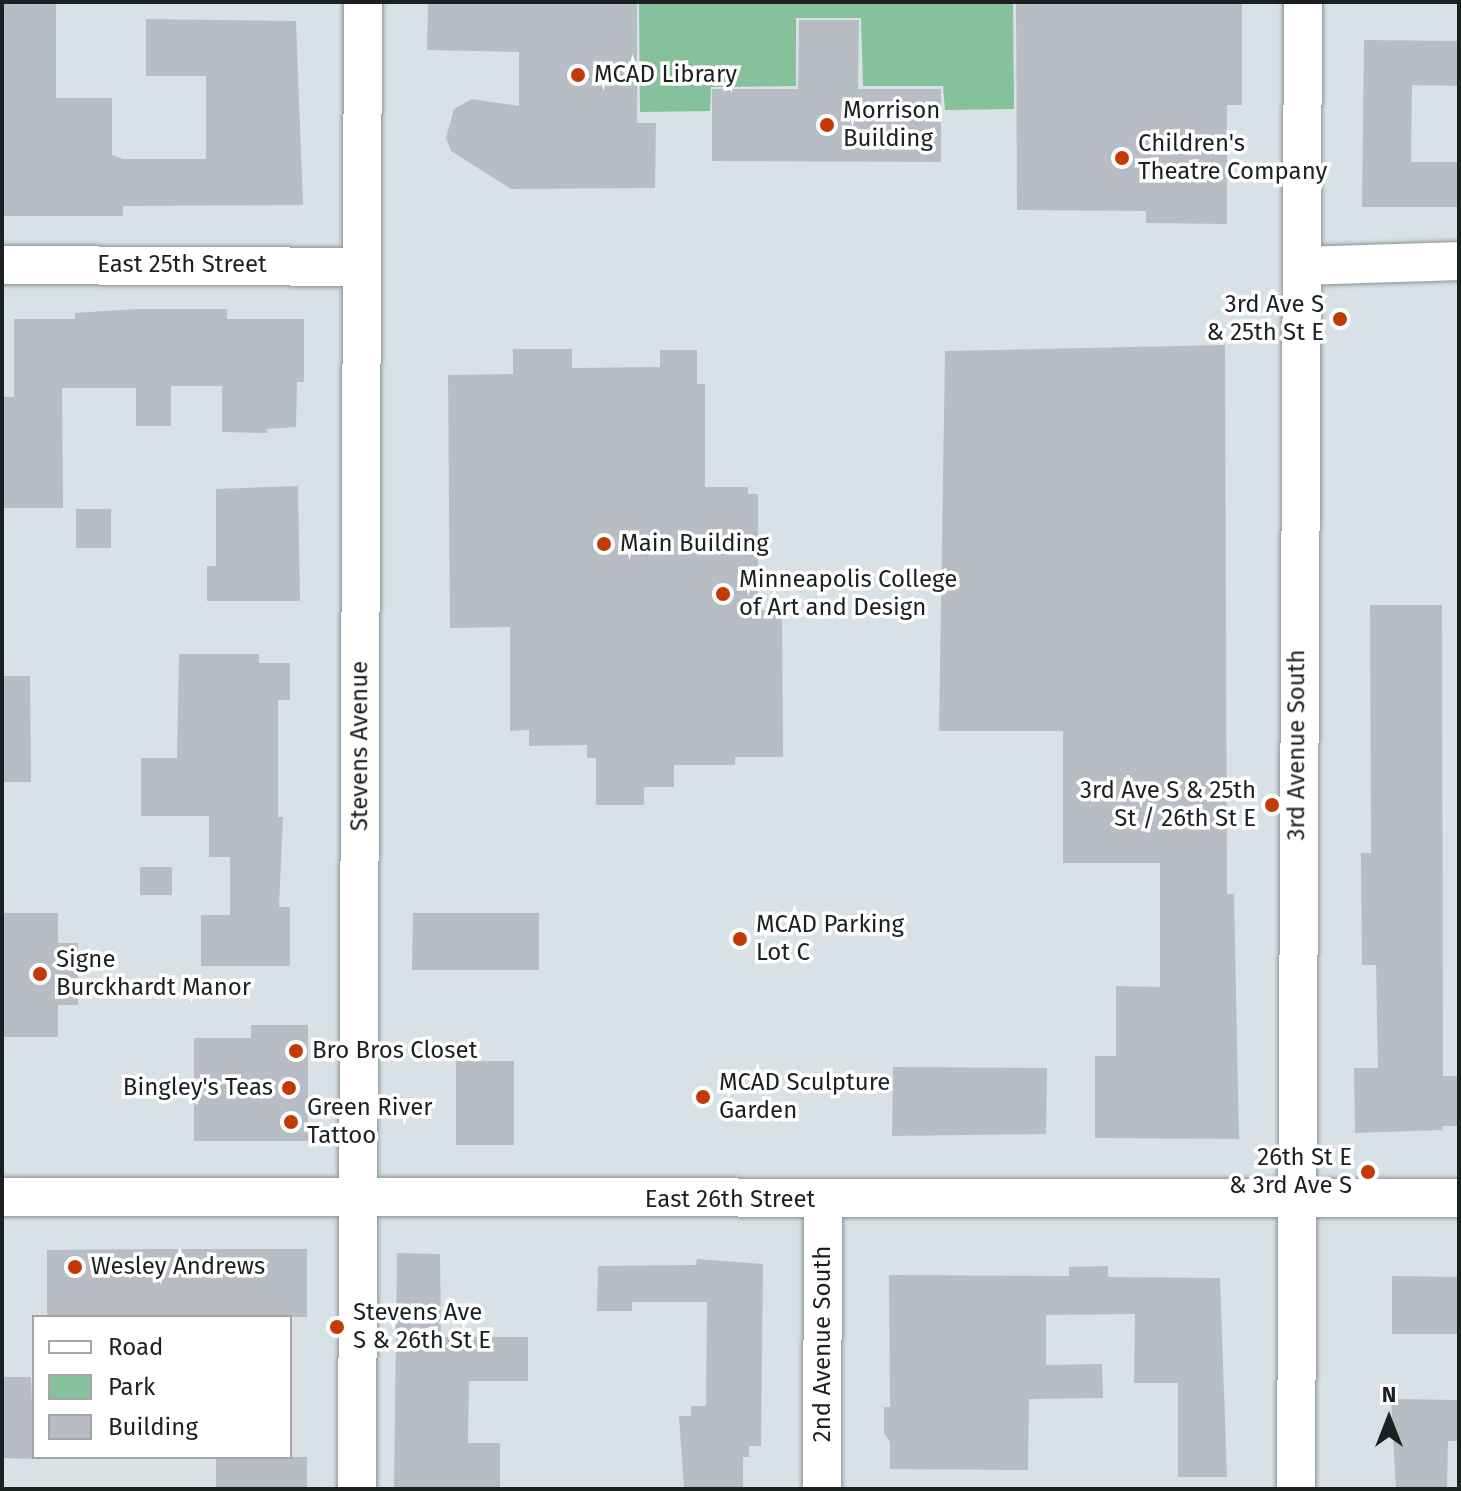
<!DOCTYPE html>
<style>
body{margin:0}
#map{position:relative;width:1461px;height:1491px;overflow:hidden;background:#d7e1e6;font-family:"Fira Sans",sans-serif}
div>[style]{position:absolute}
.green>*{inset:0;background:#85c29b}
.building>*{inset:0;background:#b8bdc5}
.roads{filter:drop-shadow(0 0 2px #8b9498) drop-shadow(0 0 2px #8b9498)}
.minor>*{height:38px;margin:-19px;padding:0 19px;transform-origin:19px;border-radius:19px;background:#fff}
.dots>*{width:22px;height:22px;translate:-50% -50%;box-sizing:border-box;border:4px solid #fff;border-radius:50%}
span{translate:-50% -50%;white-space:nowrap;text-align:center;line-height:1.15;-webkit-text-stroke:7px #fff;paint-order:stroke}
.poi-label{font-size:24px;color:#1c2021}
.left{translate:0 -50%;text-align:left}
.right{translate:-100% -50%;text-align:right}
.street-label{font-size:24px;color:#1c2021}
.frame{position:absolute;inset:0;border:4px solid #1c2021;pointer-events:none}
.legend{position:absolute;left:32px;top:1315px;width:260px;height:144px;box-sizing:border-box;background:#fff;border:2px solid #a4a6a6;margin:0;padding:10px 14px;list-style:none;font-size:24px;color:#1c2021}
.legend li{display:flex;align-items:center;gap:16px;height:40px}
.legend b{width:40px;border:2px solid #a4a6a6}
.north{position:absolute;left:1349px;top:1379px;width:80px;height:80px;-webkit-text-stroke:6px #fff;paint-order:stroke;rotate:0deg;font-size:22px;font-weight:700;line-height:32px;text-align:center;color:#1c2021}
.north::after{content:'';display:block;margin:auto;width:28px;height:36px;background:#1c2021;clip-path:polygon(50% 0,100% 100%,50% 72%,0 100%)}
</style>
<div id="map">
<div class="green">
<div style="clip-path:polygon(639px 2px,1013px 2px,1014px 109px,945px 110px,943px 86px,863px 86px,861px 18px,796px 18px,796px 86px,711px 87px,710px 111px,640px 112px)"></div>
</div>
<div class="building">
<div style="clip-path:polygon(2px 2px,56px 2px,56px 98px,112px 98px,112px 155px,123px 159px,206px 159px,206px 76px,146px 76px,146px 19px,296px 21px,303px 205px,123px 206px,123px 216px,2px 216px)"></div>
<div style="clip-path:polygon(428px 2px,637px 2px,637px 123px,656px 123px,655px 188px,511px 189px,451px 151px,446px 138px,454px 109px,472px 99px,519px 106px,519px 52px,427px 50px)"></div>
<div style="clip-path:polygon(1016px 2px,1242px 2px,1242px 105px,1227px 105px,1227px 224px,1146px 223px,1146px 211px,1017px 210px)"></div>
<div style="clip-path:polygon(799px 20px,859px 20px,858px 89px,941px 89px,941px 162px,712px 161px,712px 89px,798px 89px)"></div>
<div style="clip-path:polygon(1364px 40px,1459px 41px,1459px 86px,1412px 85px,1411px 162px,1459px 162px,1459px 207px,1362px 207px)"></div>
<div style="clip-path:polygon(135px 309px,227px 309px,227px 319px,304px 319px,304px 382px,297px 382px,296px 427px,267px 429px,267px 433px,222px 432px,222px 386px,171px 386px,171px 426px,136px 426px,136px 388px,62px 388px,63px 508px,2px 508px,2px 397px,14px 397px,14px 319px,75px 319px,75px 313px)"></div>
<div style="clip-path:polygon(1225px 345px,1227px 894px,1234px 894px,1239px 1139px,1095px 1138px,1095px 1056px,1116px 1056px,1116px 986px,1160px 987px,1160px 863px,1063px 863px,1063px 731px,939px 731px,945px 351px)"></div>
<div style="clip-path:polygon(513px 349px,572px 349px,572px 368px,660px 367px,660px 350px,697px 350px,697px 384px,705px 384px,705px 487px,748px 487px,748px 494px,758px 494px,758px 610px,782px 610px,783px 757px,735px 757px,735px 765px,674px 765px,674px 787px,644px 787px,644px 805px,596px 805px,596px 758px,587px 758px,587px 745px,529px 746px,529px 730px,510px 731px,510px 627px,450px 628px,448px 375px,513px 374px)"></div>
<div style="clip-path:polygon(298px 486px,300px 601px,207px 601px,207px 566px,216px 566px,216px 489px)"></div>
<div style="clip-path:polygon(76px 509px,111px 509px,111px 548px,76px 548px)"></div>
<div style="clip-path:polygon(1370px 605px,1442px 605px,1443px 1076px,1459px 1076px,1459px 1126px,1442px 1126px,1442px 1130px,1355px 1133px,1354px 1068px,1378px 1068px,1376px 965px,1362px 965px,1361px 853px,1371px 853px)"></div>
<div style="clip-path:polygon(179px 654px,259px 654px,259px 663px,290px 663px,290px 700px,278px 700px,278px 817px,283px 817px,279px 907px,290px 907px,290px 966px,201px 966px,201px 915px,230px 915px,230px 857px,209px 857px,209px 816px,141px 816px,141px 758px,177px 758px)"></div>
<div style="clip-path:polygon(2px 676px,30px 676px,31px 782px,2px 782px)"></div>
<div style="clip-path:polygon(140px 867px,172px 867px,172px 895px,140px 895px)"></div>
<div style="clip-path:polygon(2px 913px,58px 913px,58px 943px,78px 943px,78px 1005px,58px 1005px,58px 1037px,2px 1037px)"></div>
<div style="clip-path:polygon(413px 913px,539px 913px,539px 970px,412px 970px)"></div>
<div style="clip-path:polygon(251px 1025px,308px 1025px,308px 1141px,194px 1141px,194px 1038px,251px 1038px)"></div>
<div style="clip-path:polygon(456px 1061px,514px 1061px,514px 1145px,456px 1145px)"></div>
<div style="clip-path:polygon(893px 1067px,1047px 1068px,1046px 1134px,892px 1136px)"></div>
<div style="clip-path:polygon(156px 1249px,307px 1249px,307px 1317px,47px 1315px,47px 1250px)"></div>
<div style="clip-path:polygon(397px 1253px,440px 1254px,441px 1337px,528px 1337px,528px 1381px,469px 1381px,468px 1443px,500px 1443px,500px 1489px,394px 1489px)"></div>
<div style="clip-path:polygon(697px 1259px,763px 1264px,761px 1446px,749px 1446px,749px 1457px,743px 1457px,743px 1489px,684px 1489px,679px 1416px,691px 1416px,691px 1406px,706px 1406px,707px 1302px,632px 1302px,632px 1311px,597px 1311px,598px 1266px,696px 1265px)"></div>
<div style="clip-path:polygon(1108px 1266px,1108px 1277px,1220px 1278px,1227px 1477px,1178px 1477px,1178px 1383px,1134px 1383px,1135px 1314px,1046px 1315px,1046px 1365px,1102px 1364px,1103px 1398px,1029px 1399px,1028px 1470px,890px 1469px,890px 1442px,884px 1433px,884px 1407px,890px 1407px,889px 1275px,1069px 1276px,1069px 1267px)"></div>
<div style="clip-path:polygon(1392px 1276px,1459px 1277px,1459px 1334px,1392px 1334px)"></div>
<div style="clip-path:polygon(2px 1377px,31px 1377px,34px 1459px,2px 1458px)"></div>
<div style="clip-path:polygon(1391px 1399px,1459px 1400px,1459px 1441px,1448px 1441px,1447px 1489px,1396px 1489px)"></div>
<div style="clip-path:polygon(216px 1457px,307px 1457px,307px 1489px,216px 1489px)"></div>
</div>
<div class="roads">
<div class="minor">
<div style="left:2px;top:265px;width:359px;rotate:0.3deg"></div>
<div style="left:1303px;top:266px;width:156px;rotate:-1.8deg"></div>
<div style="left:2px;top:1197px;width:1457px;rotate:0.04deg"></div>
<div style="left:357px;top:1489px;width:1487px;rotate:-89.77deg"></div>
<div style="left:822px;top:1489px;width:289px;rotate:-89.8deg"></div>
<div style="left:1296px;top:1489px;width:1487px;rotate:-89.73deg"></div>
</div>
</div>
<div class="dots">
<div style="left:578px;top:75px;background:#c23a05"></div>
<div style="left:827px;top:125px;background:#c23a05"></div>
<div style="left:1122px;top:158px;background:#c23a05"></div>
<div style="left:1340px;top:319px;background:#c23a05"></div>
<div style="left:604px;top:544px;background:#c23a05"></div>
<div style="left:723px;top:594px;background:#c23a05"></div>
<div style="left:1272px;top:805px;background:#c23a05"></div>
<div style="left:740px;top:939px;background:#c23a05"></div>
<div style="left:40px;top:974px;background:#c23a05"></div>
<div style="left:296px;top:1051px;background:#c23a05"></div>
<div style="left:289px;top:1088px;background:#c23a05"></div>
<div style="left:703px;top:1097px;background:#c23a05"></div>
<div style="left:291px;top:1122px;background:#c23a05"></div>
<div style="left:1368px;top:1172px;background:#c23a05"></div>
<div style="left:75px;top:1267px;background:#c23a05"></div>
<div style="left:337px;top:1327px;background:#c23a05"></div>
</div>
<div class="poi-label">
<span class="left" style="left:594px;top:75px">MCAD Library</span>
<span class="left" style="left:843px;top:125px">Morrison<br>Building</span>
<span class="left" style="left:1138px;top:158px">Children's<br>Theatre Company</span>
<span class="right" style="left:1324px;top:319px">3rd Ave S<br>&amp; 25th St E</span>
<span class="left" style="left:620px;top:544px">Main Building</span>
<span class="left" style="left:739px;top:594px">Minneapolis College<br>of Art and Design</span>
<span class="right" style="left:1256px;top:805px">3rd Ave S &amp; 25th<br>St / 26th St E</span>
<span class="left" style="left:756px;top:939px">MCAD Parking<br>Lot C</span>
<span class="left" style="left:56px;top:974px">Signe<br>Burckhardt Manor</span>
<span class="left" style="left:312px;top:1051px">Bro Bros Closet</span>
<span class="left" style="left:719px;top:1097px">MCAD Sculpture<br>Garden</span>
<span class="right" style="left:273px;top:1088px">Bingley's Teas</span>
<span class="left" style="left:307px;top:1122px">Green River<br>Tattoo</span>
<span class="right" style="left:1352px;top:1172px">26th St E<br>&amp; 3rd Ave S</span>
<span class="left" style="left:91px;top:1267px">Wesley Andrews</span>
<span class="left" style="left:353px;top:1327px">Stevens Ave<br>S &amp; 26th St E</span>
</div>
<div class="street-label">
<span style="left:182px;top:265px">East 25th Street</span>
<span style="left:1297px;top:745px;rotate:-90deg">3rd Avenue South</span>
<span style="left:360px;top:746px;rotate:-90deg">Stevens Avenue</span>
<span style="left:730px;top:1200px">East 26th Street</span>
<span style="left:823px;top:1344px;rotate:-90deg">2nd Avenue South</span>
</div>
<div class="frame"></div>
<ul class="legend">
<li><b style="height:10px;background:#fff"></b>Road</li>
<li><b style="height:22px;background:#85c29b"></b>Park</li>
<li><b style="height:22px;background:#b8bdc5"></b>Building</li>
</ul>
<div class="north">N</div>
</div>
